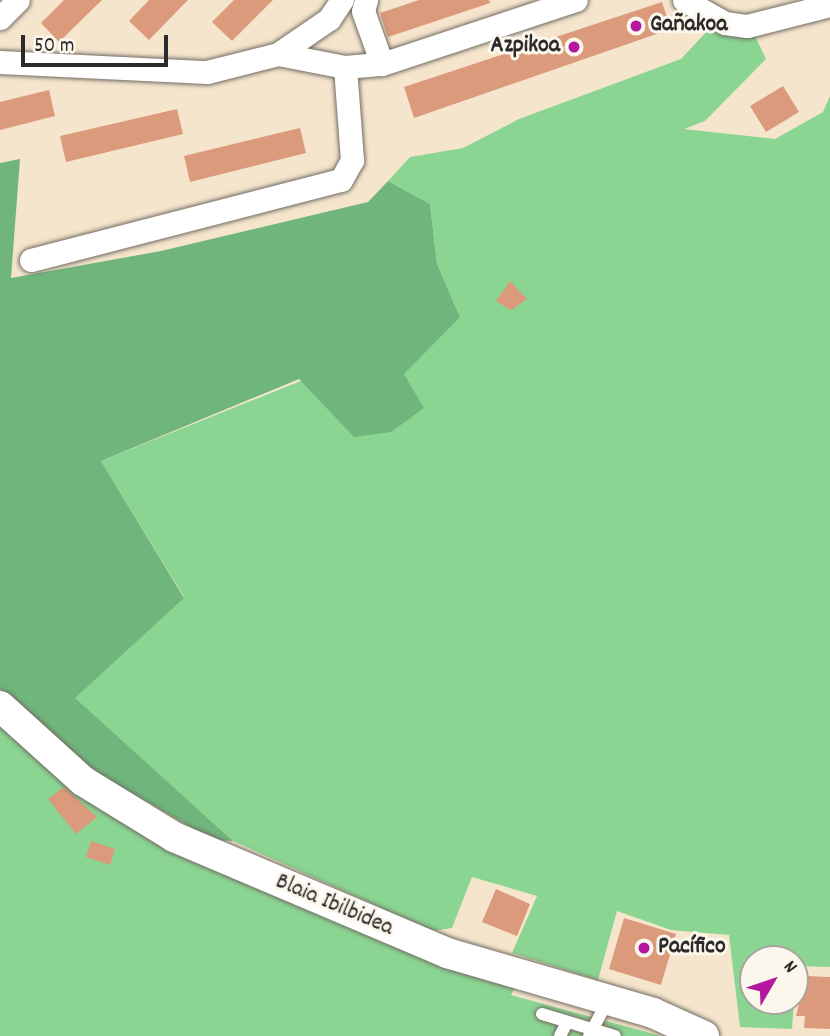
<!DOCTYPE html>
<meta charset="utf-8">
<style>
body{margin:0}
#map{position:relative;width:830px;height:1036px;overflow:hidden;background:#f6e5cd;font-family:Dekko,sans-serif}
div>[style]{position:absolute}
.green>*{inset:0;background:#8bd592}
.forest>*{inset:0;background:#70b67c}
.building>*{inset:0;background:#db9a7b}
.roads{filter:drop-shadow(0 0 2px #726c64) drop-shadow(0 0 2px #726c64)}
.service>*{height:12px;margin:-6px;padding:0 6px;transform-origin:6px;border-radius:6px;background:#fff}
.minor>*{height:23px;margin:-11.5px;padding:0 11.5px;transform-origin:11.5px;border-radius:11.5px;background:#fff}
.tertiary>*{height:30px;margin:-15px;padding:0 15px;transform-origin:15px;border-radius:15px;background:#fff}
.dots>*{width:19px;height:19px;translate:-50% -50%;box-sizing:border-box;border:4px solid #fbf7ec;border-radius:50%}
span{translate:-50% -50%;white-space:nowrap;text-align:center;line-height:1.15;-webkit-text-stroke:6px #fbf7ec;paint-order:stroke}
.poi-label{font-size:24px;color:#2b2b2b;font-weight:700}
.left{translate:0 -50%;text-align:left}
.right{translate:-100% -50%;text-align:right}
.street-label{font-size:24px;color:#2b2b2b}
.north{position:absolute;left:739px;top:945px;width:70px;height:70px;box-sizing:border-box;background:#fbf7ec;border:2px solid #a8a59f;border-radius:50%;rotate:51deg;font-size:19px;font-weight:700;line-height:28px;text-align:center;color:#2b2b2b}
.north::after{content:'';display:block;margin:auto;width:24px;height:32px;background:#b5179e;clip-path:polygon(50% 0,100% 100%,50% 72%,0 100%)}
.scale{position:absolute;left:21px;top:35px;width:147px;height:32px;box-sizing:border-box;border:4px solid #2b2b2b;border-top:0;padding-left:9px;font-size:21px;line-height:24px;white-space:nowrap;color:#2b2b2b;-webkit-text-stroke:5px #fbf7ec;paint-order:stroke}
</style>
<div id="map">
<div class="green">
<div style="clip-path:polygon(708px 30px,755px 36px,766px 59px,705px 121px,684px 129px,775px 139px,823px 112px,830px 96px,830px 967px,796px 966px,795px 980px,795px 959px,753px 959px,753px 1001px,794px 1001px,792px 1029px,740px 1027px,729px 935px,671px 930px,617px 911px,598px 980px,512px 953px,537px 896px,472px 877px,452px 928px,433px 931px,233px 841px,74px 698px,184px 597px,101px 461px,460px 317px,437px 264px,430px 204px,388px 181px,410px 157px,463px 148px,519px 119px,681px 59px)"></div>
<div style="clip-path:polygon(0 697px,83px 781px,516px 985px,511px 995px,661px 1036px,0 1036px)"></div>
</div>
<div class="forest">
<div style="clip-path:polygon(20px 159px,11px 278px,161px 251px,368px 202px,388px 181px,430px 204px,437px 264px,460px 317px,404px 374px,424px 408px,391px 432px,354px 437px,299px 379px,101px 461px,184px 598px,75px 698px,233px 841px,213px 840px,82px 764px,0 689px,0 163px)"></div>
</div>
<div class="building">
<div style="clip-path:polygon(64px 0,102px 0,59px 42px,41px 23px)"></div>
<div style="clip-path:polygon(149px 0,188px 0,149px 40px,129px 21px)"></div>
<div style="clip-path:polygon(234px 0,273px 0,232px 41px,212px 22px)"></div>
<div style="clip-path:polygon(419px 0,489px 0,490px 3px,388px 37px,380px 13px)"></div>
<div style="clip-path:polygon(662px 2px,671px 29px,414px 118px,404px 87px)"></div>
<div style="clip-path:polygon(783px 86px,799px 112px,766px 132px,750px 106px)"></div>
<div style="clip-path:polygon(49px 90px,55px 116px,0 130px,0 102px)"></div>
<div style="clip-path:polygon(177px 109px,183px 134px,66px 162px,60px 136px)"></div>
<div style="clip-path:polygon(300px 128px,306px 153px,190px 182px,184px 156px)"></div>
<div style="clip-path:polygon(510px 281px,527px 299px,511px 310px,496px 301px)"></div>
<div style="clip-path:polygon(64px 787px,97px 817px,76px 834px,48px 799px)"></div>
<div style="clip-path:polygon(91px 841px,115px 849px,110px 865px,86px 857px)"></div>
<div style="clip-path:polygon(496px 889px,530px 904px,517px 936px,482px 922px)"></div>
<div style="clip-path:polygon(624px 918px,676px 934px,661px 985px,609px 969px)"></div>
<div style="clip-path:polygon(806px 976px,830px 977px,830px 1029px,804px 1028px,805px 1016px,796px 1016px)"></div>
</div>
<div class="roads">
<div class="service">
<div style="left:542px;top:1014px;width:76px;rotate:16.8deg"></div>
<div style="left:560px;top:1036px;width:16px;rotate:-63deg"></div>
<div style="left:589px;top:1036px;width:38px;rotate:-62deg"></div>
</div>
<div class="minor">
<div style="left:366px;top:0;width:11px;rotate:105deg"></div>
<div style="left:363px;top:11px;width:56px;rotate:70.3deg"></div>
<div style="left:684px;top:0;width:47px;rotate:29.3deg"></div>
<div style="left:725px;top:23px;width:22px;rotate:8deg"></div>
<div style="left:747px;top:26px;width:86px;rotate:-14.2deg"></div>
<div style="left:0;top:18px;width:25px;rotate:-45deg"></div>
<div style="left:278px;top:54px;width:62px;rotate:-34.5deg"></div>
<div style="left:329px;top:19px;width:23px;rotate:-56deg"></div>
<div style="left:0;top:62px;width:207px;rotate:2.8deg"></div>
<div style="left:207px;top:72px;width:73px;rotate:-14.2deg"></div>
<div style="left:278px;top:54px;width:68px;rotate:11deg"></div>
<div style="left:345px;top:67px;width:37px;rotate:-5deg"></div>
<div style="left:382px;top:64px;width:204px;rotate:-18.3deg"></div>
<div style="left:31px;top:260px;width:320px;rotate:-14.5deg"></div>
<div style="left:341px;top:180px;width:23px;rotate:-61deg"></div>
<div style="left:352px;top:160px;width:93px;rotate:-94.3deg"></div>
</div>
<div class="tertiary">
<div style="left:0;top:706px;width:112px;rotate:42.1deg"></div>
<div style="left:83px;top:781px;width:107px;rotate:31.6deg"></div>
<div style="left:174px;top:837px;width:297px;rotate:23deg"></div>
<div style="left:447px;top:953px;width:215px;rotate:16.2deg"></div>
<div style="left:653px;top:1013px;width:56px;rotate:24.3deg"></div>
</div>
</div>
<div class="dots">
<div style="left:636px;top:26px;background:#b5179e"></div>
<div style="left:574px;top:47px;background:#b5179e"></div>
<div style="left:644px;top:948px;background:#b5179e"></div>
</div>
<div class="poi-label">
<span class="left" style="left:650px;top:26px">Gañakoa</span>
<span class="right" style="left:560px;top:47px">Azpikoa</span>
<span class="left" style="left:658px;top:948px">Pacífico</span>
</div>
<div class="street-label">
<span style="left:334px;top:906px;rotate:23deg">Blaia Ibilbidea</span>
</div>
<div class="north">N</div>
<div class="scale">50 m</div>
</div>
